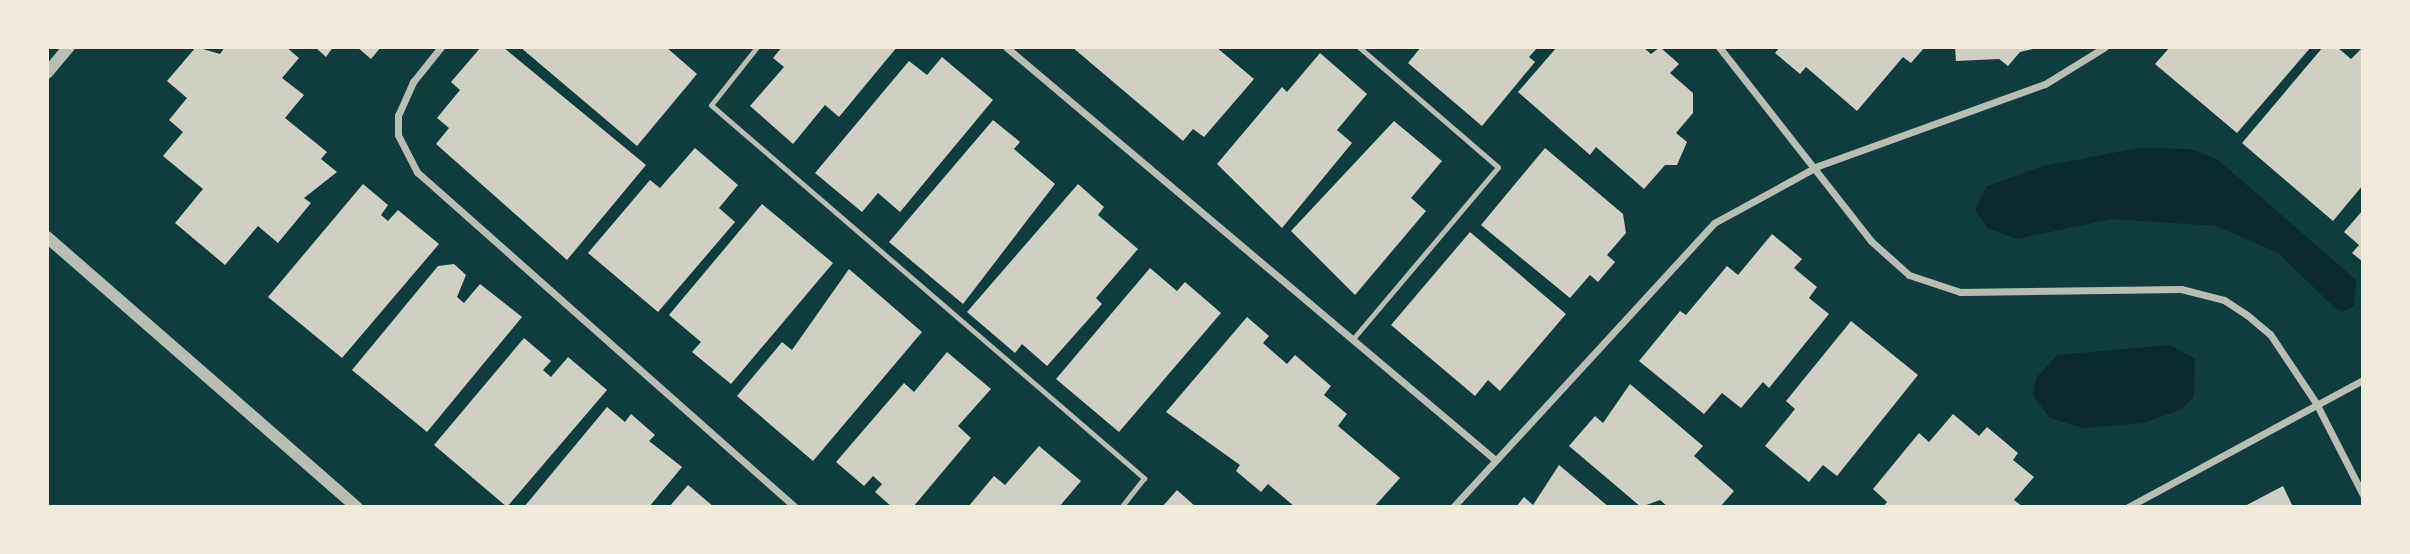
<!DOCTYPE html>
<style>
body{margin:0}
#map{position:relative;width:2410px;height:554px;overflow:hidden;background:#0f3d3e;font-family:"Alegreya Sans",sans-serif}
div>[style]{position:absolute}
.water>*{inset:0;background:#0a2a2b}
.building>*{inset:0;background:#cfcfc3}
.service>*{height:5px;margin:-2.5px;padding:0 2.5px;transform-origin:2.5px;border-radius:2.5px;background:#b8beb3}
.minor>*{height:7px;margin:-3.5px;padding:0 3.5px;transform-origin:3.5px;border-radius:3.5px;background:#b8beb3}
.tertiary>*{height:12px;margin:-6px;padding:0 6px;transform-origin:6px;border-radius:6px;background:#b8beb3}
span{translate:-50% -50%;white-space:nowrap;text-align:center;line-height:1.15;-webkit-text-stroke:6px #f1e9da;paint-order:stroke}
.frame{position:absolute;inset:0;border:49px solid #f1e9da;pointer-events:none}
</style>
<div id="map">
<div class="water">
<div style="clip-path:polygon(2139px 148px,2191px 149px,2217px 159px,2356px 280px,2354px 306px,2342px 312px,2335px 308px,2278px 253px,2217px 226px,2112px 219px,2017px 239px,1988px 228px,1975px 210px,1987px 186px,2043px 166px)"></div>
<div style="clip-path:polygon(2170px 345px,2195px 359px,2194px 397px,2180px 410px,2143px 423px,2083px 428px,2050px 418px,2033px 396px,2036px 378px,2057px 355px)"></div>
</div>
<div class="building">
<div style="clip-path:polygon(196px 47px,220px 54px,225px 47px,286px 47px,299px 58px,282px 78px,304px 95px,285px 118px,327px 152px,321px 159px,337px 172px,304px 198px,311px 203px,278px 243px,258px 226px,225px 265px,175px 223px,203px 189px,163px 156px,183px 132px,169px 120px,187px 98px,167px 81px)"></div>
<div style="clip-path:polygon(315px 47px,333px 47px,326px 57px)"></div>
<div style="clip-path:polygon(357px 47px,381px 47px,371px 59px)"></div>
<div style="clip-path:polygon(481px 47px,503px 47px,646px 165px,567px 260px,436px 144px,449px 128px,437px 118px,460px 90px,451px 82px)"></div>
<div style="clip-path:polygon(520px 47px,666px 47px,697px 74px,637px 146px)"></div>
<div style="clip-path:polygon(782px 47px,897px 47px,839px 117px,825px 105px,793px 144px,750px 106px,784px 67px,773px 58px)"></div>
<div style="clip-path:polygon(1072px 47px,1216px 47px,1254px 79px,1204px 137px,1193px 129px,1183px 141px)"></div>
<div style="clip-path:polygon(1421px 47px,1538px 47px,1529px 57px,1535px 62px,1482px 126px,1408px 63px)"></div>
<div style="clip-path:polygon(1557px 47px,1643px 47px,1651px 54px,1660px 47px,1679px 64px,1670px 73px,1693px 93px,1693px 113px,1676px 133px,1687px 142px,1677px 165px,1665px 165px,1644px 189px,1596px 147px,1590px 155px,1518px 92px)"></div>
<div style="clip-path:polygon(1780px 47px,1925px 47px,1911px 63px,1903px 57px,1857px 111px,1806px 67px,1800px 74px,1775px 53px)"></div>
<div style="clip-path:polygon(1955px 47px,2042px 47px,2020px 52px,2008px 66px,1999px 59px,1956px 61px)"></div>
<div style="clip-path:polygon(2170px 47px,2311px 47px,2237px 133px,2155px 64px)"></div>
<div style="clip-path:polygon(2323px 47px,2337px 47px,2351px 59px,2363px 47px,2363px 185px,2333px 221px,2242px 143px)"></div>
<div style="clip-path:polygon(1320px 53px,1367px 94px,1337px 130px,1352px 143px,1282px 228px,1217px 164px,1282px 87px,1287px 92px)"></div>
<div style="clip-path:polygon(942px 57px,993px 100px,900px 212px,878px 193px,862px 212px,815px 173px,909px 61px,927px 75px)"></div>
<div style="clip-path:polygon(993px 120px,1020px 142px,1014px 149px,1055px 184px,963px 304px,889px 242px)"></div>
<div style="clip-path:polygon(1394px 121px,1442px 161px,1411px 198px,1426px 211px,1355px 295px,1291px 231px)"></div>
<div style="clip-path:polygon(695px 148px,738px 185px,719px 208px,735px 222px,658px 312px,588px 253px,650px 180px,660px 188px)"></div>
<div style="clip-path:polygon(1545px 148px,1623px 214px,1626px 233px,1607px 255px,1615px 262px,1598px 282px,1590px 275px,1570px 298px,1481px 225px)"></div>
<div style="clip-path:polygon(363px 184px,388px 205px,381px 215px,388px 221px,398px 210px,439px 244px,342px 358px,268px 297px)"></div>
<div style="clip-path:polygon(1078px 184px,1104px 207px,1098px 215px,1138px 249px,1096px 298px,1102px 304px,1047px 366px,1022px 344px,1015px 353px,967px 312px)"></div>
<div style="clip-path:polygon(762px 204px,833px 263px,731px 384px,692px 352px,701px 342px,669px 315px)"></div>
<div style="clip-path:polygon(2363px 210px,2363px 262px,2352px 253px,2359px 245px,2344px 232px)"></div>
<div style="clip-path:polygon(1470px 232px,1566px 314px,1500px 391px,1488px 380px,1475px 396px,1391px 325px)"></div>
<div style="clip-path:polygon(1772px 234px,1802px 259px,1794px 268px,1817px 287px,1809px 298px,1829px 314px,1769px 388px,1763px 382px,1741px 408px,1722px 393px,1704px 414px,1639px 361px,1680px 311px,1686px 315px,1727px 266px,1738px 275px)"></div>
<div style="clip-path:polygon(454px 264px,466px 275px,457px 297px,464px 303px,480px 284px,522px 317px,427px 432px,352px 370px,438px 266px)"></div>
<div style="clip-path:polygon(1150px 268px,1177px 291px,1185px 282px,1221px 313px,1119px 432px,1056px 379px)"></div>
<div style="clip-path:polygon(849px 269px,922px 332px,813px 461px,737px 396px,782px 342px,792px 350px)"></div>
<div style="clip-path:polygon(1247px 317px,1269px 336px,1263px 343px,1287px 364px,1295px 355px,1331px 386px,1324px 395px,1347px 414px,1338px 426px,1400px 478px,1374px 507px,1295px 507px,1268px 484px,1261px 492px,1236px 471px,1240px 465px,1166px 412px)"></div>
<div style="clip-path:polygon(1851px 321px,1918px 375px,1837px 476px,1823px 465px,1809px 482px,1765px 446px,1795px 409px,1786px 401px)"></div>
<div style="clip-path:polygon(524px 338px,551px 361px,543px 370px,551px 377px,568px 357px,607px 390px,507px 507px,434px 445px)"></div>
<div style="clip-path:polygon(947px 352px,991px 389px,958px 426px,971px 438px,913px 507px,892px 507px,875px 492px,882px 484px,873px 476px,864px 486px,836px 462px,904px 383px,914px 392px)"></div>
<div style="clip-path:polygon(1630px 384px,1703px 446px,1694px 456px,1734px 491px,1720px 507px,1668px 507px,1660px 500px,1641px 507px,1569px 446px,1595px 416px,1603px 423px)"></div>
<div style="clip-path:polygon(607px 407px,625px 422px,631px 414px,655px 435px,649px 441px,682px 467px,649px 507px,524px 507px)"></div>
<div style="clip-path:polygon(1953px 414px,1979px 436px,1987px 427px,2018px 453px,2013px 460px,2034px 477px,2014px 500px,2023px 507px,1883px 507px,1887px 502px,1873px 489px,1919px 433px,1929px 442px)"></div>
<div style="clip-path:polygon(1039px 446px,1081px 481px,1059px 507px,968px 507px,994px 476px,1005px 485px)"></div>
<div style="clip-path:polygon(1559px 465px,1609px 507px,1516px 507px,1524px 497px,1533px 505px)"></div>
<div style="clip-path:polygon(688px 485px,714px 507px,669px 507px)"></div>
<div style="clip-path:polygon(2283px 486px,2293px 507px,2243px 507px)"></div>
<div style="clip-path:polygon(1177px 490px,1196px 507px,1162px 507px)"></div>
</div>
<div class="service">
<div style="left:757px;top:47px;width:74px;rotate:128.4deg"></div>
<div style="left:711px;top:105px;width:572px;rotate:40.74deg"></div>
<div style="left:1144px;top:478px;width:37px;rotate:128deg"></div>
<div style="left:1352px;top:340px;width:226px;rotate:-49.8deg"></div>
<div style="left:1498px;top:167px;width:184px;rotate:-139.2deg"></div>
</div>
<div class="minor">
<div style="left:441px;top:47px;width:45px;rotate:128.7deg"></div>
<div style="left:413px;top:82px;width:36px;rotate:114deg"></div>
<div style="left:398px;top:115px;width:20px;rotate:90deg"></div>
<div style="left:398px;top:135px;width:42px;rotate:62.8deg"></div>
<div style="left:417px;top:172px;width:505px;rotate:41.55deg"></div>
<div style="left:1006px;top:47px;width:639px;rotate:40.17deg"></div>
<div style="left:1719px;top:47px;width:246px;rotate:51.9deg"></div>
<div style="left:1871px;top:241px;width:51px;rotate:41.8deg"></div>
<div style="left:1909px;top:275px;width:54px;rotate:18.4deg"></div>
<div style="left:1960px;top:292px;width:221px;rotate:-0.8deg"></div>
<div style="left:2181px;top:289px;width:44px;rotate:14.3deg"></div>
<div style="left:2224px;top:300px;width:27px;rotate:33deg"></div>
<div style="left:2247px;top:315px;width:30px;rotate:40deg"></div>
<div style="left:2270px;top:334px;width:83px;rotate:56.3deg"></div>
<div style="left:2316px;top:403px;width:103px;rotate:62.9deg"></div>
<div style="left:1453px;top:507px;width:386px;rotate:-47.4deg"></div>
<div style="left:1714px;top:223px;width:119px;rotate:-28.7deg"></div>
<div style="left:1818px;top:166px;width:241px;rotate:-19.9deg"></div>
<div style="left:2045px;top:84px;width:70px;rotate:-31.7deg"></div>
<div style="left:2128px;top:507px;width:267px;rotate:-28.4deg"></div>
</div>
<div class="tertiary">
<div style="left:47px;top:73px;width:34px;rotate:-50deg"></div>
<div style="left:47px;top:237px;width:411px;rotate:41.1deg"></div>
</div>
<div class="frame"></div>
</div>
